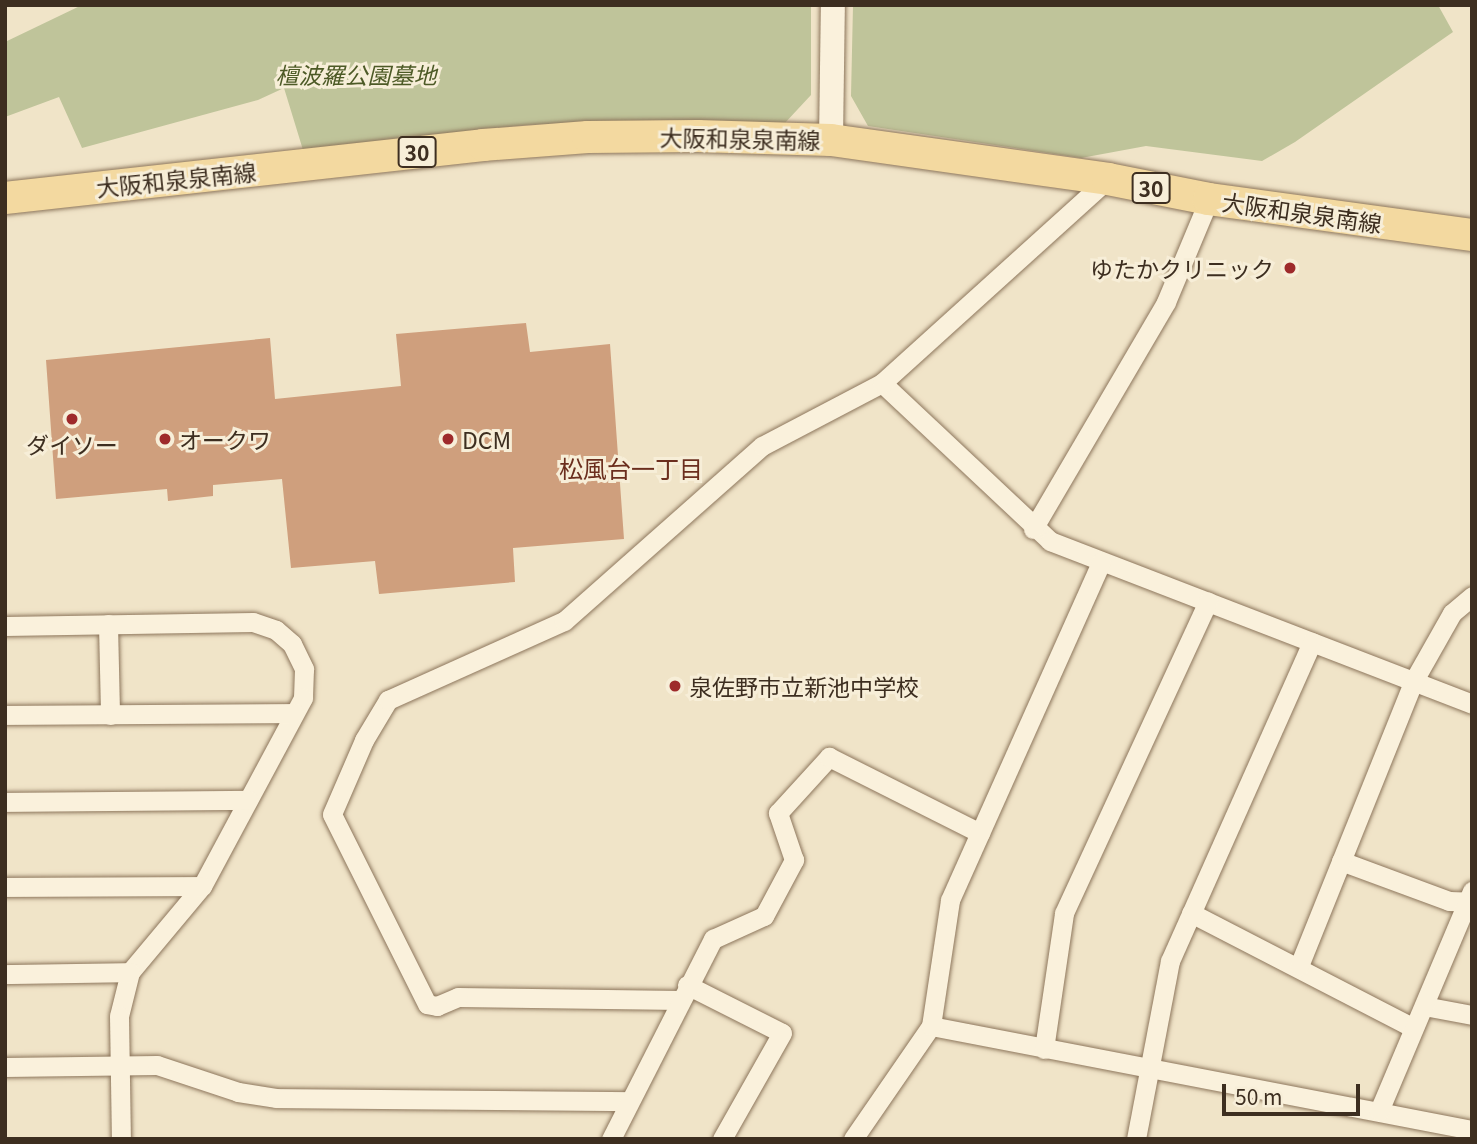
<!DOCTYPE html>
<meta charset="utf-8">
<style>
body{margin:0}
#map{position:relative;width:1477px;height:1144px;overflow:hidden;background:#f0e4c8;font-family:Georgia,"Noto Sans JP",serif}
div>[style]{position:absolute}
.cemetery>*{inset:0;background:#bfc49a}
.building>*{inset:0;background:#cf9f7d}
.roads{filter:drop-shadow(0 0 2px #8d765c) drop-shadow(0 0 2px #8d765c)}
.minor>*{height:19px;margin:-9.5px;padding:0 9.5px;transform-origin:9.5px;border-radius:9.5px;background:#faf1dc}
.tertiary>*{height:24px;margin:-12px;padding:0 12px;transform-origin:12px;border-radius:12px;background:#faf1dc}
.primary>*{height:32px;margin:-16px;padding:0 16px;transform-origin:16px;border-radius:16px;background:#f3d9a0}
.dots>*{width:19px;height:19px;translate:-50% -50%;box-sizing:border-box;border:4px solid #f7eed8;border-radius:50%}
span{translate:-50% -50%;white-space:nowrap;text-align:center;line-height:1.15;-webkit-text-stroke:6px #f7eed8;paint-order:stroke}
.shield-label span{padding:2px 5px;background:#f7eed8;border:2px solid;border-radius:5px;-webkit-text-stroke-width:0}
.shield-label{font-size:21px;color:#3d2e20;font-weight:700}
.park-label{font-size:23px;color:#4d5a26;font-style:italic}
.street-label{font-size:23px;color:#3d2e20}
.poi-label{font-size:23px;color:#3d2e20}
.right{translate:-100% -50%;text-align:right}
.left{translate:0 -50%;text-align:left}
.neighbourhood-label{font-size:24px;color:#6b2e1e}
.frame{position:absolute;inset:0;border:7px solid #3d2e20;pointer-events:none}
.scale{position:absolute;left:1222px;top:1084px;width:138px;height:32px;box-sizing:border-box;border:4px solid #3d2e20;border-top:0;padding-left:9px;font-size:21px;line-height:24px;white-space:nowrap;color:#3d2e20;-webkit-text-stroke:5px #f7eed8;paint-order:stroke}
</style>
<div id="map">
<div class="cemetery">
<div style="clip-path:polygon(82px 5px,811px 5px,811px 95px,784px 124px,674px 120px,526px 125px,303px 150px,284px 88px,258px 100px,82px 148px,59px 97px,5px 117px,5px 42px)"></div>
<div style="clip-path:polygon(853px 5px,1438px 5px,1453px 32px,1295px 142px,1262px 161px,1146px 146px,1081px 158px,868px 126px,851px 96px)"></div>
</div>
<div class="building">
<div style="clip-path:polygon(526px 323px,530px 352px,610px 344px,624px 539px,513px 548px,515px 582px,379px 594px,375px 561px,291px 568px,282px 479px,213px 485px,213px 496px,168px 501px,167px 489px,56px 499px,46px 360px,270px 338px,275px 399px,401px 386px,396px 334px)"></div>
</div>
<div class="roads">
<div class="minor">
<div style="left:882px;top:383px;width:231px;rotate:43.2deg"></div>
<div style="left:1050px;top:541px;width:452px;rotate:21.1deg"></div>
<div style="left:1033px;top:529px;width:263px;rotate:-59.6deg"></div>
<div style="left:1166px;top:302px;width:112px;rotate:-67.3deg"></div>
<div style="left:108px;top:624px;width:91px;rotate:88.7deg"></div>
<div style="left:5px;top:626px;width:248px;rotate:-0.9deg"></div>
<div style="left:253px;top:622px;width:24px;rotate:19deg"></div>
<div style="left:276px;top:630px;width:21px;rotate:41deg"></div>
<div style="left:292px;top:644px;width:28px;rotate:64deg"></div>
<div style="left:304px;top:669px;width:29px;rotate:92deg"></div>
<div style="left:303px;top:698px;width:213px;rotate:118.2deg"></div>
<div style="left:202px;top:886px;width:112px;rotate:129.9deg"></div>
<div style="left:130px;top:972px;width:45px;rotate:104deg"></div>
<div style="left:119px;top:1016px;width:123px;rotate:89.1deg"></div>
<div style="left:5px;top:715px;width:289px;rotate:-0.4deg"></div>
<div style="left:5px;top:802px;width:243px;rotate:-0.5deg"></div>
<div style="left:1341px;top:861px;width:115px;rotate:20.3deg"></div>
<div style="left:1449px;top:901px;width:23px;rotate:2deg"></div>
<div style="left:5px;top:887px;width:197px;rotate:-0.3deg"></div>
<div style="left:1191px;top:913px;width:249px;rotate:27.3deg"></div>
<div style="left:1299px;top:966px;width:306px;rotate:-68.1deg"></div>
<div style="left:1413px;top:682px;width:79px;rotate:-60.5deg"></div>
<div style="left:1452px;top:613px;width:26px;rotate:-40deg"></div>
<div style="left:5px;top:974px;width:125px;rotate:-0.9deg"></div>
<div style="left:687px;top:985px;width:106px;rotate:26.8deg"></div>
<div style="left:782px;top:1033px;width:122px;rotate:119.5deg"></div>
<div style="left:680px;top:1000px;width:222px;rotate:-179.2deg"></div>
<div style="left:458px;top:997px;width:23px;rotate:157deg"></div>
<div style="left:437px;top:1006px;width:10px;rotate:-169deg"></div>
<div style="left:427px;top:1004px;width:212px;rotate:-116.6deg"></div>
<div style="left:332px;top:814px;width:81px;rotate:-66.6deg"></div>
<div style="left:364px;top:740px;width:47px;rotate:-59deg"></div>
<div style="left:388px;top:700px;width:193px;rotate:-24.2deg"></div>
<div style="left:564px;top:621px;width:264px;rotate:-41.5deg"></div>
<div style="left:762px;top:446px;width:136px;rotate:-27.7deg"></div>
<div style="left:882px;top:383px;width:304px;rotate:-42.1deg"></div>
<div style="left:1424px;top:1006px;width:49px;rotate:10.6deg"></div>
<div style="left:931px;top:1026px;width:551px;rotate:10.88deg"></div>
<div style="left:1044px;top:1049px;width:137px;rotate:-81.6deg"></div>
<div style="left:1064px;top:913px;width:343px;rotate:-65.2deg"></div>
<div style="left:5px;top:1067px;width:152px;rotate:-0.8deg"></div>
<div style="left:157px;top:1065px;width:85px;rotate:18.4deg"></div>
<div style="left:238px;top:1092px;width:38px;rotate:9deg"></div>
<div style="left:276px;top:1098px;width:352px;rotate:0.5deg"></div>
<div style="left:1379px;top:1111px;width:239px;rotate:-67.1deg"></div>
<div style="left:611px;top:1139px;width:225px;rotate:-63deg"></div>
<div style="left:713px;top:939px;width:56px;rotate:-24.3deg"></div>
<div style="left:764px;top:916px;width:64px;rotate:-61.8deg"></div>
<div style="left:794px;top:860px;width:50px;rotate:-108.8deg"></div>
<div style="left:778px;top:813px;width:76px;rotate:-47.7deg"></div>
<div style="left:829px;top:757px;width:169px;rotate:26.7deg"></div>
<div style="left:853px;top:1139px;width:137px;rotate:-55.4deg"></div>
<div style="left:931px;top:1026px;width:127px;rotate:-81.4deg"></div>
<div style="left:950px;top:900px;width:370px;rotate:-65.9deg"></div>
<div style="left:1136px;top:1139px;width:181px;rotate:-79.2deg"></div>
<div style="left:1170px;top:961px;width:349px;rotate:-66deg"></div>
</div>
<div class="tertiary">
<div style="left:831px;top:140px;width:135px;rotate:-89.2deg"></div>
</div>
<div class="primary">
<div style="left:5px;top:198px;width:481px;rotate:-6.3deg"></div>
<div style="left:483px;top:145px;width:105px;rotate:-4.4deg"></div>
<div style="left:588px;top:137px;width:110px;rotate:-0.5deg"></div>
<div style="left:698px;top:136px;width:133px;rotate:1.7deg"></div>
<div style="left:831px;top:140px;width:280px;rotate:8deg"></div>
<div style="left:1108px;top:179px;width:103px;rotate:11.2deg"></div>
<div style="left:1209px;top:199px;width:265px;rotate:7.8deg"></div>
</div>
</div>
<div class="dots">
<div style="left:1290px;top:268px;background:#9e2a2b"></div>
<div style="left:72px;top:419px;background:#9e2a2b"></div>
<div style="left:165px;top:439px;background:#9e2a2b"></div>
<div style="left:448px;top:439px;background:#9e2a2b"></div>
<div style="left:675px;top:686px;background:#9e2a2b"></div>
</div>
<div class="shield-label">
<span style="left:417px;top:152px">30</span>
<span style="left:1151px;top:188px">30</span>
</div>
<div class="park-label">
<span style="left:356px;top:74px">檀波羅公園墓地</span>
</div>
<div class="street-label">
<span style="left:740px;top:138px;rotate:1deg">大阪和泉泉南線</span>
<span style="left:176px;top:179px;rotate:-6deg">大阪和泉泉南線</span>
<span style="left:1302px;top:212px;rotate:8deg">大阪和泉泉南線</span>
</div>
<div class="poi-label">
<span class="right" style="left:1274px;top:268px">ゆたかクリニック</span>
<span class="left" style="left:179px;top:439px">オークワ</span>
<span class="left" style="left:462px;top:439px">DCM</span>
<span style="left:72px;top:444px">ダイソー</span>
<span class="left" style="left:689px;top:686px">泉佐野市立新池中学校</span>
</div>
<div class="neighbourhood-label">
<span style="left:631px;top:468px">松風台一丁目</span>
</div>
<div class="frame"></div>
<div class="scale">50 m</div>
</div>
